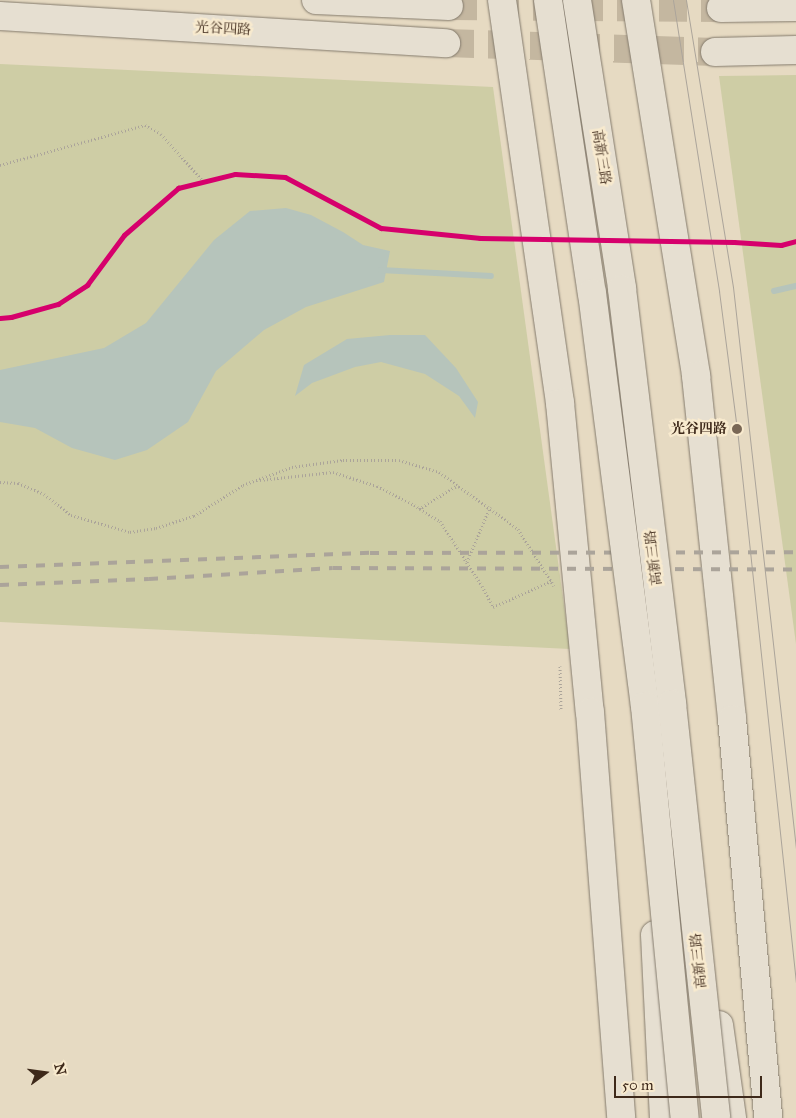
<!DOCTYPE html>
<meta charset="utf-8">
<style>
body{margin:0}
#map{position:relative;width:796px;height:1118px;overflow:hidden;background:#e6dac2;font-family:"IM FELL Great Primer","Noto Serif SC",serif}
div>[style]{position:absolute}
.green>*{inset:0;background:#cecda5}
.water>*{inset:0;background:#b6c4bb}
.stream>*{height:5.5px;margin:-2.75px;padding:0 2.75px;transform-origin:2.75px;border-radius:2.75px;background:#b6c4bb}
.major-tunnel>*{height:28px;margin-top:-14px;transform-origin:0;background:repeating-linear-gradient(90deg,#c4b7a0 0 28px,transparent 0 42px)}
.path>*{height:3px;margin-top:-1.5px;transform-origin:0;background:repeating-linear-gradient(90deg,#aba49a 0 1px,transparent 0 3.5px)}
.roads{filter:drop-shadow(0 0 1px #837a6c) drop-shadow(0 0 1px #837a6c)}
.major>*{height:28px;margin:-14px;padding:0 14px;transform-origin:14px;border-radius:14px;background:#e6dfd1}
.highway>*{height:28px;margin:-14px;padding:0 14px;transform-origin:14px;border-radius:14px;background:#e6dfd1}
.tram>*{height:1px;margin:-0.5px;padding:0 0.5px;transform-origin:0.5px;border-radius:0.5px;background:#aba49a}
.rail>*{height:4px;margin-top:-2px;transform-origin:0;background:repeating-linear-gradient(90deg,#aba49a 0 9px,transparent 0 18px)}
.bridges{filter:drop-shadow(0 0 1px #837a6c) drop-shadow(0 0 1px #837a6c)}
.highway-bridge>*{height:28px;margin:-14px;padding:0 14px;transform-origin:14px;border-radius:14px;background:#e6dfd1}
.cycleway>*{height:5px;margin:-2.5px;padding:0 2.5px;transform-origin:2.5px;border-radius:2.5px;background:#d6006c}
.dots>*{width:14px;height:14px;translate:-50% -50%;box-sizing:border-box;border:2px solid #f8eace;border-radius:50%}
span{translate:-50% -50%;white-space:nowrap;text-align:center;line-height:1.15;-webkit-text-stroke:5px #f8eace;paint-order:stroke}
.street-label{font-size:14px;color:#3e291a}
.poi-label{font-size:14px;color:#3e291a;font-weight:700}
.right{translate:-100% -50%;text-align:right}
.north{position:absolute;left:20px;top:1048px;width:50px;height:50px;-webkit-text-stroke:4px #f8eace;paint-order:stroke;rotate:76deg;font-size:14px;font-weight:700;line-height:20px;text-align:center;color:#3e291a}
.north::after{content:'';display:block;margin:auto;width:18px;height:22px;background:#3e291a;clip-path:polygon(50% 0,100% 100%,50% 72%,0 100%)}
.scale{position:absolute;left:614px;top:1076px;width:148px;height:22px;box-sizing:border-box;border:2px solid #3e291a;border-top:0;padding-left:6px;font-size:15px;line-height:18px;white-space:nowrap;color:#3e291a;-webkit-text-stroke:4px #f8eace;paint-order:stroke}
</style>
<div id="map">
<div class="green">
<div style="clip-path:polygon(0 64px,493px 87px,570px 649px,0 622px)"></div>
<div style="clip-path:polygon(796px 75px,796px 644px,719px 76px)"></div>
</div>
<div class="water">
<div style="clip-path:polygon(286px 208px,311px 215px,343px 232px,363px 245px,390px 251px,384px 282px,306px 307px,264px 330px,216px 371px,188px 422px,147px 450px,115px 460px,72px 448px,35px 428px,0 422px,0 370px,104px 348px,146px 323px,214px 240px,250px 211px)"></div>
<div style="clip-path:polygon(390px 335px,425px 335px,456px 368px,478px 402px,475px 418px,459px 396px,425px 374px,381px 362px,355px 367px,312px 383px,295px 396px,304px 365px,347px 339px)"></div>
</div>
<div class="stream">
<div style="left:381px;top:270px;width:110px;rotate:3.1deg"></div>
<div style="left:774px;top:291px;width:23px;rotate:-13deg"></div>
</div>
<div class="major-tunnel">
<div style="left:449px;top:6px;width:272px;rotate:0.4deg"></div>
<div style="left:446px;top:43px;width:269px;rotate:1.9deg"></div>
</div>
<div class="path">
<div style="left:0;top:165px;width:150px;rotate:-15.4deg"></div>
<div style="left:145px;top:125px;width:18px;rotate:29deg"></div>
<div style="left:161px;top:134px;width:64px;rotate:48.1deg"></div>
<div style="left:260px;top:480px;width:73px;rotate:-6.3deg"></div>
<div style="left:333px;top:472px;width:46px;rotate:17.7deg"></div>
<div style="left:377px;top:486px;width:42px;rotate:27.2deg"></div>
<div style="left:414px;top:505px;width:31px;rotate:32deg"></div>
<div style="left:440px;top:521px;width:77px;rotate:57.1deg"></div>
<div style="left:482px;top:586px;width:24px;rotate:62deg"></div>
<div style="left:493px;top:607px;width:64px;rotate:-24.1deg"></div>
<div style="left:0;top:482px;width:18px;rotate:3deg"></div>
<div style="left:18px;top:483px;width:28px;rotate:23deg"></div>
<div style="left:44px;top:494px;width:34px;rotate:38deg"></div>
<div style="left:71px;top:515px;width:61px;rotate:16.1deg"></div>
<div style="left:130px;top:532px;width:26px;rotate:-9deg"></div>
<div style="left:156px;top:528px;width:40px;rotate:-18deg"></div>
<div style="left:194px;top:516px;width:58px;rotate:-32.3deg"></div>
<div style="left:243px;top:485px;width:52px;rotate:-20.2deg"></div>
<div style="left:292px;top:467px;width:51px;rotate:-7.8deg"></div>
<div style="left:343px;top:460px;width:56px"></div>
<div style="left:399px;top:460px;width:42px;rotate:16.7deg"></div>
<div style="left:439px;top:472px;width:97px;rotate:35.8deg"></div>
<div style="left:518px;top:529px;width:67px;rotate:57.7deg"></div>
<div style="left:419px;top:509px;width:46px;rotate:-31.6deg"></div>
<div style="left:467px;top:562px;width:60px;rotate:-67.3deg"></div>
<div style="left:560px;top:666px;width:45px;rotate:88.7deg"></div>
</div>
<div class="roads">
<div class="major">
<div style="left:316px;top:0;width:133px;rotate:2.6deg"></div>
<div style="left:502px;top:0;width:407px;rotate:81.8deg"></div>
<div style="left:560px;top:403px;width:310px;rotate:84.5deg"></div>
<div style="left:590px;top:712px;width:407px;rotate:85.6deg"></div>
<div style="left:636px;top:0;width:381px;rotate:80.9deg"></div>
<div style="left:696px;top:376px;width:345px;rotate:84deg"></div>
<div style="left:732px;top:719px;width:401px;rotate:84.8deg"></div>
<div style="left:721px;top:8px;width:75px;rotate:-0.8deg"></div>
<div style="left:0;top:16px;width:447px;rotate:3.5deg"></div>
<div style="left:715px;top:52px;width:81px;rotate:-1.4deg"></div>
</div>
<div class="highway">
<div style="left:655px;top:935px;width:183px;rotate:87.2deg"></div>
<div style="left:719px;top:1025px;width:94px;rotate:82deg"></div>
</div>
</div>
<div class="tram">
<div style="left:673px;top:0;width:295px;rotate:81deg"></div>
<div style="left:719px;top:291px;width:139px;rotate:82.6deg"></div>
<div style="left:737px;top:429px;width:557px;rotate:83.92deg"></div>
<div style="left:686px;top:0;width:291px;rotate:80.7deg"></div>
<div style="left:733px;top:287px;width:566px;rotate:83.6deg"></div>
</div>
<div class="rail">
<div style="left:0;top:567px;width:370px;rotate:-2.2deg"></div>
<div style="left:370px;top:553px;width:426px;rotate:-0.1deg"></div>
<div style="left:0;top:585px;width:149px;rotate:-2.3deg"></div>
<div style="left:149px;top:579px;width:184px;rotate:-3.4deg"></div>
<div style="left:333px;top:568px;width:463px;rotate:0.2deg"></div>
</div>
<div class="bridges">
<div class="highway-bridge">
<div style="left:548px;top:0;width:296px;rotate:81.5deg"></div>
<div style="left:592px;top:293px;width:416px;rotate:82.7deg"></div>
<div style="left:645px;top:706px;width:414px;rotate:84.5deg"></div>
<div style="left:577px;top:0;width:292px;rotate:81.1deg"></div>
<div style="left:622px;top:289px;width:418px;rotate:83.1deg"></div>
<div style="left:672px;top:704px;width:416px;rotate:83.9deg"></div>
</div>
</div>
<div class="cycleway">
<div style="left:0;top:318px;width:11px;rotate:-5deg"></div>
<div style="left:11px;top:317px;width:49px;rotate:-15.5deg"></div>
<div style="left:58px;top:304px;width:35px;rotate:-33deg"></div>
<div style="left:87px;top:285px;width:62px;rotate:-53.5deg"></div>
<div style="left:124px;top:235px;width:72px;rotate:-41deg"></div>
<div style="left:178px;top:188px;width:59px;rotate:-13.8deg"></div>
<div style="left:235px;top:174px;width:50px;rotate:3.4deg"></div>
<div style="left:285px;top:177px;width:109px;rotate:28deg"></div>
<div style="left:381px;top:228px;width:100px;rotate:5.8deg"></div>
<div style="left:480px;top:238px;width:254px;rotate:0.9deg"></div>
<div style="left:734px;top:242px;width:47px;rotate:3.7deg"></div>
<div style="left:781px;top:245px;width:16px;rotate:-15deg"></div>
</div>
<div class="dots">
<div style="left:737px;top:429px;background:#796755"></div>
</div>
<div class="street-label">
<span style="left:223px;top:29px;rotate:3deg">光谷四路</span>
<span style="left:601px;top:157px;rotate:81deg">高新三路</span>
<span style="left:654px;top:558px;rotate:-97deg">高新三路</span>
<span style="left:699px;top:961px;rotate:-96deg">高新三路</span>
</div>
<div class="poi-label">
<span class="right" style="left:727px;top:429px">光谷四路</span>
</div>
<div class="north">N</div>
<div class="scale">50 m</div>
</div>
